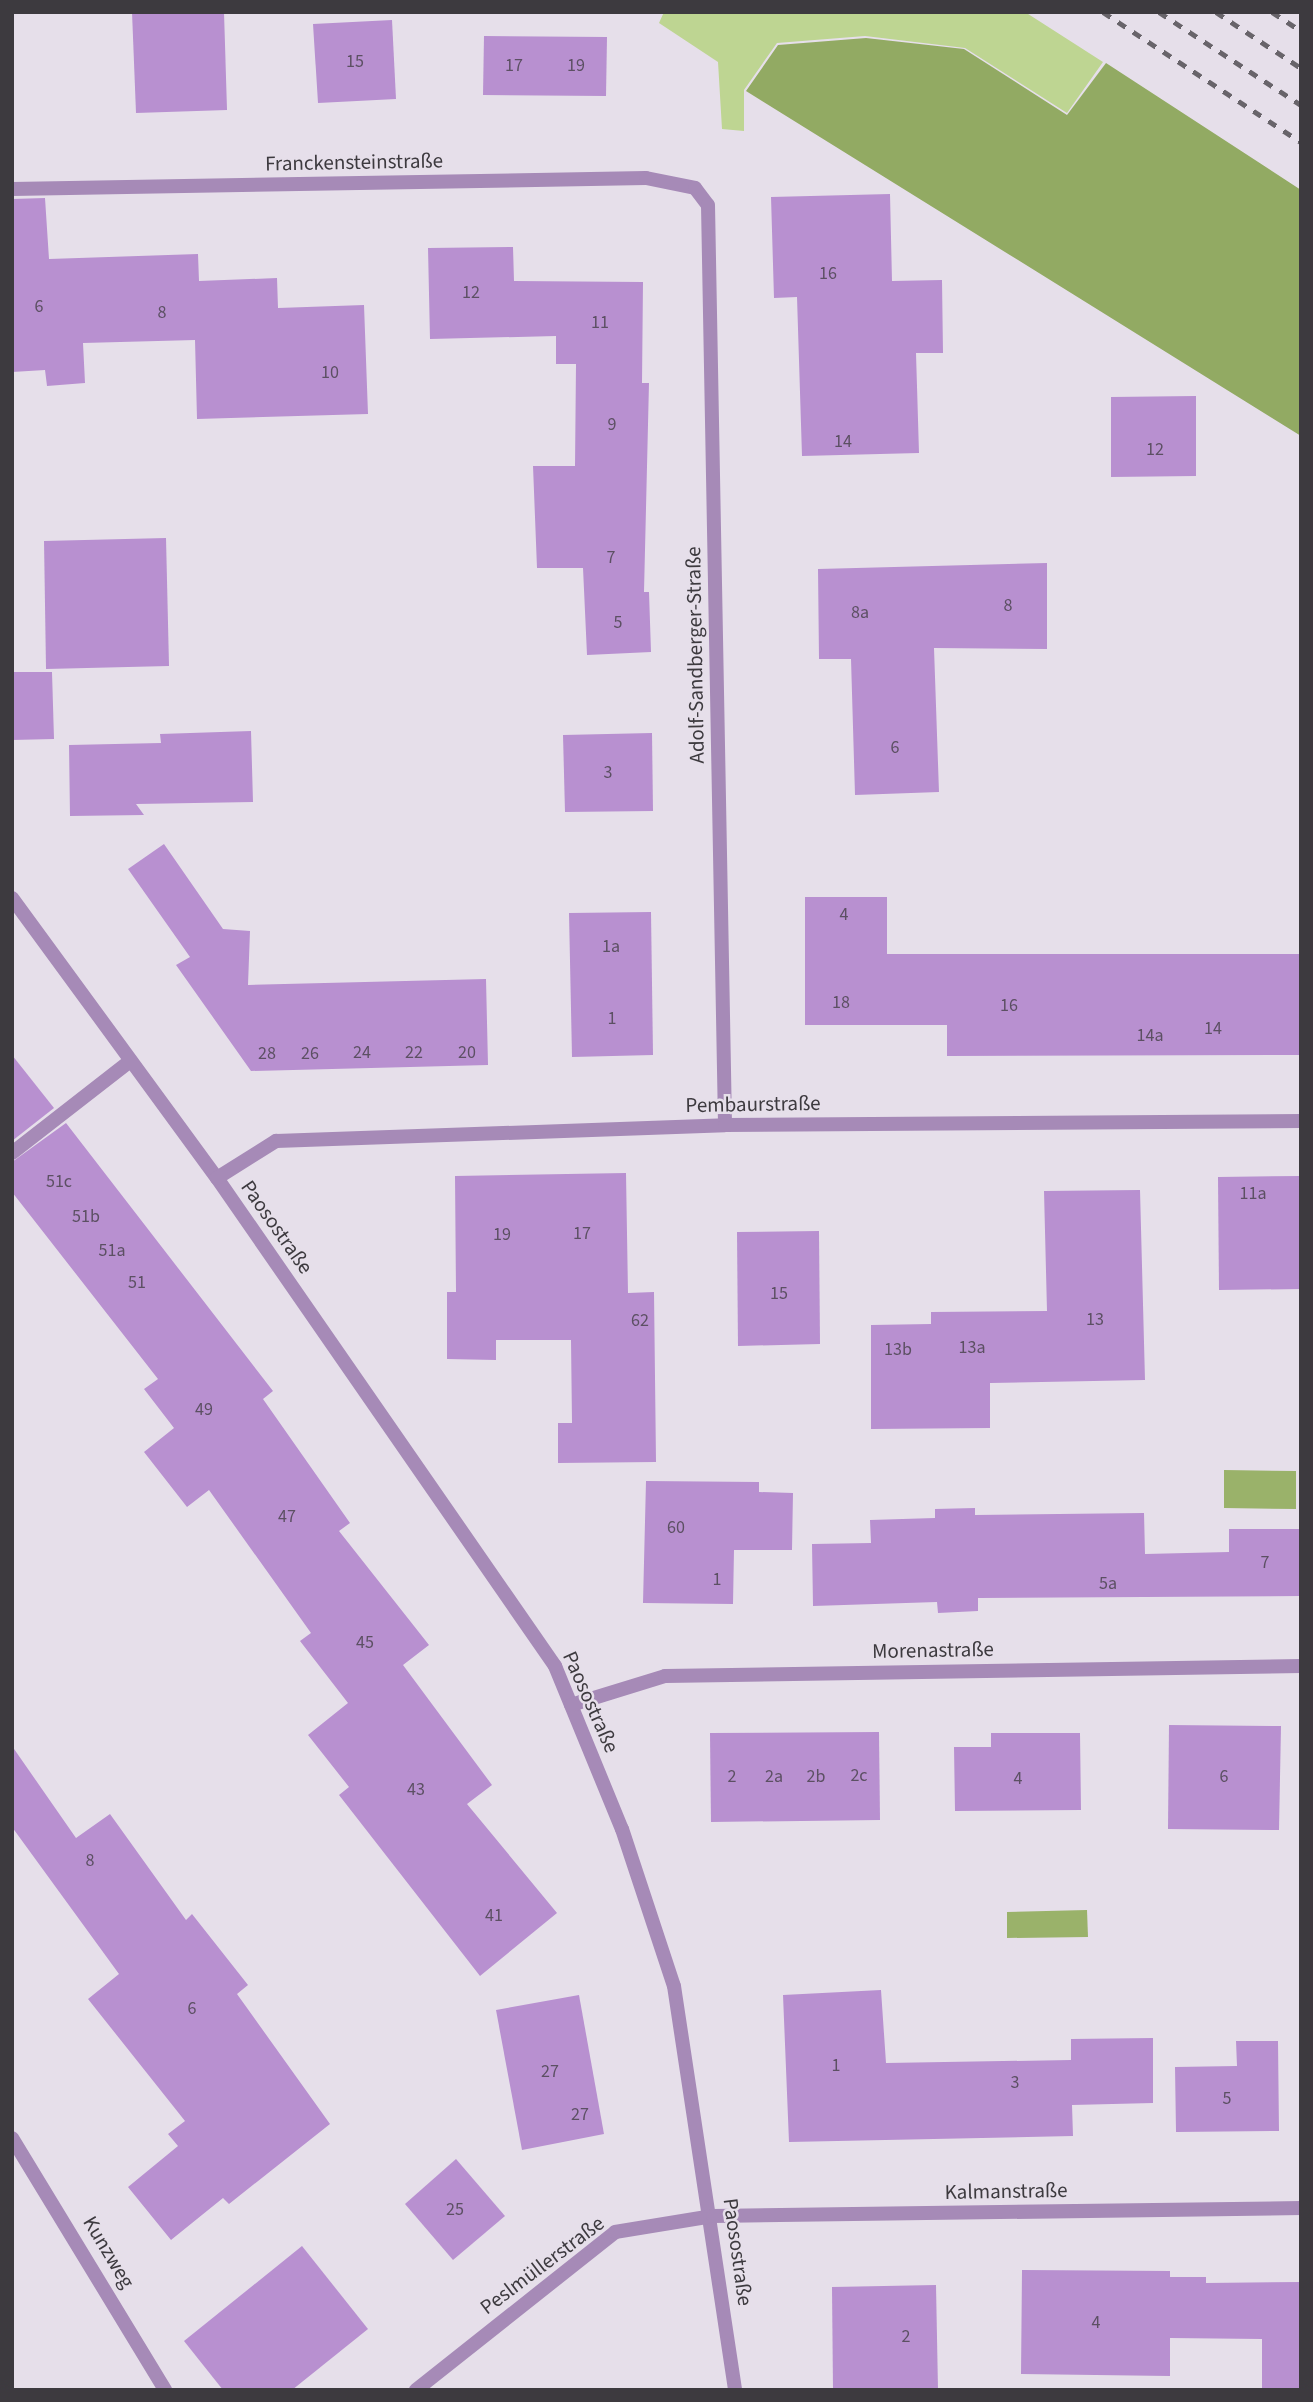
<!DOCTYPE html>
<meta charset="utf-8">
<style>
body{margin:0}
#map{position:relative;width:1313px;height:2402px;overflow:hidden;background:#e6dfea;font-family:"Source Sans 3",sans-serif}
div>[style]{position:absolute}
.green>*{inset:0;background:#bed592}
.forest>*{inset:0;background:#92aa63}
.water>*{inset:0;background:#9ab26a}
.building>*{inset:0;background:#b890d0}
.service>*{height:14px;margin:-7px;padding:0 7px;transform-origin:7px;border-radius:7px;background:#a68ab7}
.minor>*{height:14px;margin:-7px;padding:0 7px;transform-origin:7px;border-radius:7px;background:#a68ab7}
.rail>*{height:5px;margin-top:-2.5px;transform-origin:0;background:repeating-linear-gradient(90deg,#68646a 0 9px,transparent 0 18px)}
span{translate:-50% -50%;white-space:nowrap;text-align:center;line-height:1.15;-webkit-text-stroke:5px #e6dfea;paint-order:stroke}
.number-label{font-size:18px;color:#5c5063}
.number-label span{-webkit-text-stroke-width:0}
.street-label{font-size:21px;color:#3d3a3f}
.frame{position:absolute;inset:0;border:14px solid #3d3a3f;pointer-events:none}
</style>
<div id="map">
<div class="green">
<div style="clip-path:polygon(664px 12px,1025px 12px,1103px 62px,1067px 113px,965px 48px,865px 36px,777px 43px,744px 90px,744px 131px,722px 129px,718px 62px,659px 23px)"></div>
</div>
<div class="forest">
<div style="clip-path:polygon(866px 38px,964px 49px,1067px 115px,1106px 63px,1301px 190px,1301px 436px,746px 91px,778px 45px)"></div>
</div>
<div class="water">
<div style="clip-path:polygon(1224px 1470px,1296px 1471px,1296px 1509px,1224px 1508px)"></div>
<div style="clip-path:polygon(1087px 1910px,1088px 1937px,1007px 1938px,1007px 1912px)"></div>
</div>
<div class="building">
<div style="clip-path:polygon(132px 12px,224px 12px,227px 110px,136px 113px)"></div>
<div style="clip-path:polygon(392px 20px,396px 99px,318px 103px,313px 24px)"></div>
<div style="clip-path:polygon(484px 36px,607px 37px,606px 96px,483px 95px)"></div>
<div style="clip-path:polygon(890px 194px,892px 281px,942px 280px,943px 353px,916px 353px,919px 453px,802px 456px,797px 297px,774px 298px,771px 197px)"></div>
<div style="clip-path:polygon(45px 198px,49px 259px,198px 254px,199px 281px,277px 278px,278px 308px,364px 305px,368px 414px,197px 419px,195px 340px,83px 343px,85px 383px,47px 386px,45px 370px,12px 372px,12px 199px)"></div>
<div style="clip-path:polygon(513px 247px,514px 281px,643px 282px,642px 383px,649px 383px,644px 592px,649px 592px,651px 652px,587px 655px,583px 568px,537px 568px,533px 466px,575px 466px,576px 364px,556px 364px,556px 336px,430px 339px,428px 248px)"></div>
<div style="clip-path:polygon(1196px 396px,1196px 476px,1111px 477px,1111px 397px)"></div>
<div style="clip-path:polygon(166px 538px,169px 666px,46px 669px,44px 541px)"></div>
<div style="clip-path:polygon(1047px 563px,1047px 649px,934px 648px,939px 792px,855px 795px,851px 659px,819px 659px,818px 569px)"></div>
<div style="clip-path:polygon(12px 672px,52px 672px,54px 739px,12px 740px)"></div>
<div style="clip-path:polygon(251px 731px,253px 802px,136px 804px,144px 815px,70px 816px,69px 745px,161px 743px,160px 734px)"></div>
<div style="clip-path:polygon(652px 733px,653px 811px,565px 812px,563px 735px)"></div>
<div style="clip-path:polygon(164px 844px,223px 929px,250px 931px,248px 985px,486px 979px,488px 1065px,251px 1071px,176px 965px,190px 957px,128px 869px)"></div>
<div style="clip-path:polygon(805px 897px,887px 897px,887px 954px,1301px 954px,1301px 1055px,947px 1056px,947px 1025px,805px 1025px)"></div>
<div style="clip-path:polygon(651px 912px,653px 1055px,572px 1057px,569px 913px)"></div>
<div style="clip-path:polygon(12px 1055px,54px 1108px,12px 1141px)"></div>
<div style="clip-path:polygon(66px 1123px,273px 1391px,263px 1399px,350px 1523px,339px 1531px,429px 1645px,403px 1665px,492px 1785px,467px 1804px,557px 1913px,480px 1976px,339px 1795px,349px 1787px,308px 1735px,348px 1703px,300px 1641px,311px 1633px,209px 1490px,187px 1507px,144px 1452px,174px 1428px,144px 1389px,158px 1379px,12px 1192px,12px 1162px)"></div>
<div style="clip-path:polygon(626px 1173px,628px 1293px,654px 1292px,656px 1462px,558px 1463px,558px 1423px,572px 1423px,571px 1340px,496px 1340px,496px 1360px,447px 1359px,447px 1292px,456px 1292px,455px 1176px)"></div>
<div style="clip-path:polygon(1301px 1176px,1301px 1289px,1219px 1290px,1218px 1177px)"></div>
<div style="clip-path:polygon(1140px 1190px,1145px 1380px,990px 1383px,990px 1428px,871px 1429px,871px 1325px,931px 1324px,931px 1312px,1047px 1311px,1044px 1191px)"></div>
<div style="clip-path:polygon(819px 1231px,820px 1344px,738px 1346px,737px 1232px)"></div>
<div style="clip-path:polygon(646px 1481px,759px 1482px,759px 1492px,793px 1493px,792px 1550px,734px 1550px,733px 1604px,643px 1603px)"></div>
<div style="clip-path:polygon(975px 1508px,975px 1515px,1144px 1513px,1145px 1554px,1229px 1552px,1229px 1529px,1301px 1529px,1301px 1596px,978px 1598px,978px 1611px,938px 1613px,937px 1602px,813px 1606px,812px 1544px,871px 1543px,870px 1520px,935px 1518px,935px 1509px)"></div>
<div style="clip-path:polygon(1169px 1725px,1281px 1726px,1279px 1830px,1168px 1829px)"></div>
<div style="clip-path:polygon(879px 1732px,880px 1820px,711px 1822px,710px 1733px)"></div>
<div style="clip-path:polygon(991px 1733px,1080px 1733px,1081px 1810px,955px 1811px,954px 1747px,991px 1747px)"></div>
<div style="clip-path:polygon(12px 1746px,76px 1838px,110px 1814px,186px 1920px,192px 1914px,248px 1985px,237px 1994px,330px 2124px,229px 2204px,223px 2198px,171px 2240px,128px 2187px,178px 2146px,168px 2134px,185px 2121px,88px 1999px,119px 1974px,12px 1827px)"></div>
<div style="clip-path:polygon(881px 1990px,886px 2063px,1071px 2060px,1071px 2039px,1153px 2038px,1153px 2103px,1072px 2105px,1073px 2136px,789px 2142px,783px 1995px)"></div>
<div style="clip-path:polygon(579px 1995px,604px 2134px,522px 2150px,496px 2010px)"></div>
<div style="clip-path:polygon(1236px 2041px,1278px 2041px,1279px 2131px,1176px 2132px,1175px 2067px,1237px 2066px)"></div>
<div style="clip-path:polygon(456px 2159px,505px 2216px,453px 2260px,405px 2204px)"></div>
<div style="clip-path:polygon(302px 2246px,368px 2329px,292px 2390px,223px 2390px,184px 2341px)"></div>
<div style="clip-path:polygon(1022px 2270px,1170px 2271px,1170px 2277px,1206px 2277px,1206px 2283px,1301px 2282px,1301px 2390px,1262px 2390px,1262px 2339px,1170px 2338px,1170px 2376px,1021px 2374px)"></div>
<div style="clip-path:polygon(936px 2285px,938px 2390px,833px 2390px,832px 2287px)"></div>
</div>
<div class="service">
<div style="left:12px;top:1153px;width:150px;rotate:-37.9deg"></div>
</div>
<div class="minor">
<div style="left:12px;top:189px;width:634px;rotate:-0.99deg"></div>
<div style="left:646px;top:178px;width:50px;rotate:11.5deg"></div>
<div style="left:695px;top:188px;width:21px;rotate:53deg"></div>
<div style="left:708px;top:205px;width:920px;rotate:88.94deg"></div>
<div style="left:12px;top:898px;width:347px;rotate:53.8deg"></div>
<div style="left:217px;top:1178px;width:594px;rotate:55.29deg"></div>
<div style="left:555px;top:1666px;width:176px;rotate:67.7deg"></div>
<div style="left:622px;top:1829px;width:165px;rotate:71.7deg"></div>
<div style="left:674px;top:1986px;width:409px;rotate:81.4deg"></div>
<div style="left:217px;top:1178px;width:70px;rotate:-32.1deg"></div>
<div style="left:276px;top:1141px;width:449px;rotate:-2deg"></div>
<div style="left:725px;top:1125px;width:576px;rotate:-0.4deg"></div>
<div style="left:571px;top:1705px;width:98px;rotate:-17.1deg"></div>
<div style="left:665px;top:1676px;width:636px;rotate:-0.9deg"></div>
<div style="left:12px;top:2138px;width:295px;rotate:58.7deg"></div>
<div style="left:416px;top:2390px;width:254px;rotate:-38.4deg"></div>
<div style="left:615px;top:2232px;width:99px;rotate:-9.3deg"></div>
<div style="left:713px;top:2216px;width:588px;rotate:-0.78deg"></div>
</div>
<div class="rail">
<div style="left:1103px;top:12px;width:237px;rotate:33.3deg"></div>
<div style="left:1159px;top:12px;width:170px;rotate:33.2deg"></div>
<div style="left:1216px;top:12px;width:102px;rotate:33.4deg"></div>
<div style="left:1272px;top:12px;width:35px;rotate:33deg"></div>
</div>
<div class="number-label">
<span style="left:355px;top:62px">15</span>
<span style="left:514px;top:66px">17</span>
<span style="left:576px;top:66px">19</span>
<span style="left:828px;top:274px">16</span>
<span style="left:471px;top:293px">12</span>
<span style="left:39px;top:307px">6</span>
<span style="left:162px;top:313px">8</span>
<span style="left:600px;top:323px">11</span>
<span style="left:330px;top:373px">10</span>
<span style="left:612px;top:425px">9</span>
<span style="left:843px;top:442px">14</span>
<span style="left:1155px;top:450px">12</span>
<span style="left:611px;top:558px">7</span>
<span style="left:1008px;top:606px">8</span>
<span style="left:860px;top:613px">8a</span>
<span style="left:618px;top:623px">5</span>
<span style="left:895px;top:748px">6</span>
<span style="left:608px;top:773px">3</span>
<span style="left:844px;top:915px">4</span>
<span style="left:611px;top:947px">1a</span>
<span style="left:841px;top:1003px">18</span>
<span style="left:1009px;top:1006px">16</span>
<span style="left:612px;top:1019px">1</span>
<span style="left:1213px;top:1029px">14</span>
<span style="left:1150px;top:1036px">14a</span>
<span style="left:362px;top:1053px">24</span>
<span style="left:414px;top:1053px">22</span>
<span style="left:467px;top:1053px">20</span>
<span style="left:267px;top:1054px">28</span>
<span style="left:310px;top:1054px">26</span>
<span style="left:59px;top:1182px">51c</span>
<span style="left:1253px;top:1194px">11a</span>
<span style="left:86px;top:1217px">51b</span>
<span style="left:582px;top:1234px">17</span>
<span style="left:502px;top:1235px">19</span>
<span style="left:112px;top:1251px">51a</span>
<span style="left:137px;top:1283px">51</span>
<span style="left:779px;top:1294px">15</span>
<span style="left:1095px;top:1320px">13</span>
<span style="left:640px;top:1321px">62</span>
<span style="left:972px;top:1348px">13a</span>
<span style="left:898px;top:1350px">13b</span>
<span style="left:204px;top:1410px">49</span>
<span style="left:287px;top:1517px">47</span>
<span style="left:676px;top:1528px">60</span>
<span style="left:1265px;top:1563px">7</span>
<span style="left:717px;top:1580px">1</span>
<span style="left:1108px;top:1584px">5a</span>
<span style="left:365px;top:1643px">45</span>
<span style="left:859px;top:1776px">2c</span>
<span style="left:732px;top:1777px">2</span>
<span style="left:774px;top:1777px">2a</span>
<span style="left:816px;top:1777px">2b</span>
<span style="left:1224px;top:1777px">6</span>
<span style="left:1018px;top:1779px">4</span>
<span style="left:416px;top:1790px">43</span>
<span style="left:90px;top:1861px">8</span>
<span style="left:494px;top:1916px">41</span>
<span style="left:192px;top:2009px">6</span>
<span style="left:836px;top:2066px">1</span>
<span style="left:550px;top:2072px">27</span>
<span style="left:1015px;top:2083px">3</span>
<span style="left:1227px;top:2099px">5</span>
<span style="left:580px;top:2115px">27</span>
<span style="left:455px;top:2210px">25</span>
<span style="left:1096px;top:2323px">4</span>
<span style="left:906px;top:2337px">2</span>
</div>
<div class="street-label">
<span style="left:354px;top:162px;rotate:-1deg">Franckensteinstraße</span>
<span style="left:695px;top:655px;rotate:-91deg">Adolf-Sandberger-Straße</span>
<span style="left:753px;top:1104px;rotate:-1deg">Pembaurstraße</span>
<span style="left:277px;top:1227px;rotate:55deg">Paosostraße</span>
<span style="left:933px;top:1650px;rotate:-1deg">Morenastraße</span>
<span style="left:591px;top:1702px;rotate:66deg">Paosostraße</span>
<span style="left:1006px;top:2191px;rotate:-1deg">Kalmanstraße</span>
<span style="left:109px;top:2252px;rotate:59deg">Kunzweg</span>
<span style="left:738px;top:2252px;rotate:82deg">Paosostraße</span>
<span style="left:542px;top:2265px;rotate:-37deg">Peslmüllerstraße</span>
</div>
<div class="frame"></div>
</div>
